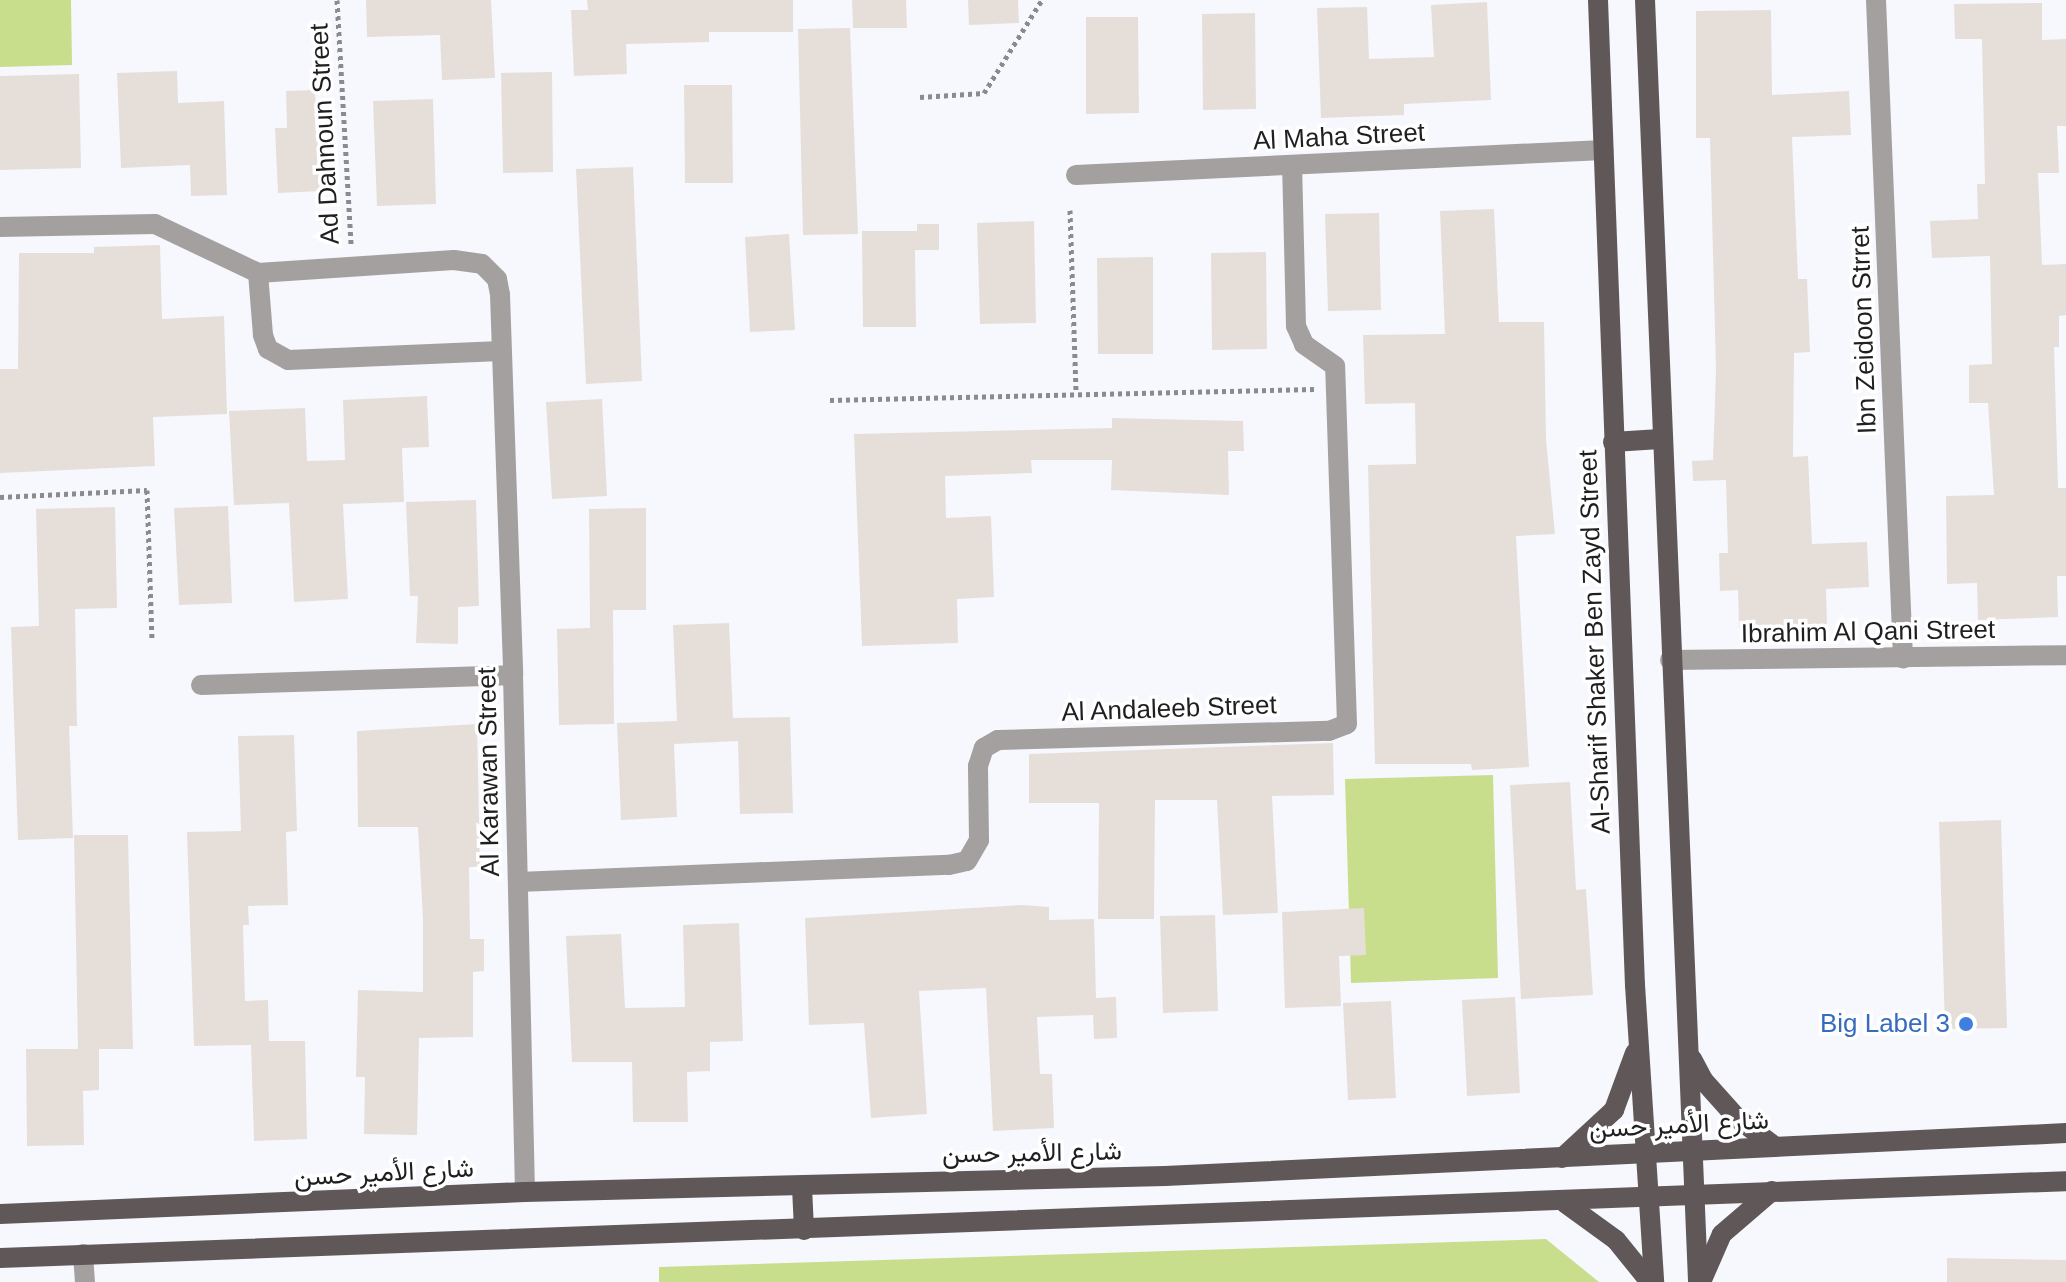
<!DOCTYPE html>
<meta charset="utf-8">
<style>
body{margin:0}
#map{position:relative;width:2066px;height:1282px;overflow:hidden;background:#f6f8fe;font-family:Arial,Vazirmatn,sans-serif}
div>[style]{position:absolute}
.green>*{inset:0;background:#c8de8c}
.building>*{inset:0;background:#e6dfd9}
.path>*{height:5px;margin-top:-2.5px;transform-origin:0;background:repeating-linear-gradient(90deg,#8a8b8f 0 4px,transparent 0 8px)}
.minor>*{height:20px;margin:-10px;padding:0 10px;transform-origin:10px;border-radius:10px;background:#a4a09f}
.major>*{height:20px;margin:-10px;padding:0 10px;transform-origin:10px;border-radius:10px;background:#605858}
.dots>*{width:22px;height:22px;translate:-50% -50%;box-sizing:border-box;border:4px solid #fff;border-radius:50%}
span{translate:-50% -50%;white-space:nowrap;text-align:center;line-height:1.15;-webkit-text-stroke:7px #fff;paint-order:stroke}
.street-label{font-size:26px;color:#1f1f22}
.shop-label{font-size:26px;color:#366cbe}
.right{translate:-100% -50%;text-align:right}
</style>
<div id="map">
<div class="green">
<div style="clip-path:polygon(0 0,71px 0,72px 65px,0 67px)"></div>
<div style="clip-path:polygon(1493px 775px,1498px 978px,1351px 983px,1345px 779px)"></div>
<div style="clip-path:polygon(1546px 1239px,1599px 1282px,659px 1282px,659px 1267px)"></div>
</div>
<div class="building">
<div style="clip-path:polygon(366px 0,491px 0,495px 78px,442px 80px,440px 35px,367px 37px)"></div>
<div style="clip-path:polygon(587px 0,793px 0,793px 32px,709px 32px,709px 42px,626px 44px,627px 74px,574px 76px,571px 10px,588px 10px)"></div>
<div style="clip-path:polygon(852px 0,906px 0,907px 28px,853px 28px)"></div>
<div style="clip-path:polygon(968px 0,1018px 0,1019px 23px,969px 25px)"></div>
<div style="clip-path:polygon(1487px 2px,1491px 100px,1404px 104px,1404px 115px,1321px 118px,1317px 8px,1367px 7px,1369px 59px,1434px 57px,1431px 5px)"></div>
<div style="clip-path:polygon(2042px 3px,2042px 40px,2066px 39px,2066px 126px,2057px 126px,2059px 173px,2038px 173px,2042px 265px,2066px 264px,2066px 315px,2059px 316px,2059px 347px,2054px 347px,2058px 488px,2066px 488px,2066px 576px,2057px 576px,2058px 617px,1978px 620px,1977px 583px,1947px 584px,1946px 496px,1994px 495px,1988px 403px,1969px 403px,1969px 365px,1992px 364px,1990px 256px,1932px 258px,1930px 221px,1978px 219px,1977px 184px,1985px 184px,1982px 39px,1955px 39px,1954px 4px)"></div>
<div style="clip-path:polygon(1771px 10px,1772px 95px,1849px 91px,1851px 135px,1792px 137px,1798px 279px,1807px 279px,1810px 352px,1794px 353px,1793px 457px,1808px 456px,1812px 544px,1867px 542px,1869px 587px,1826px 589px,1827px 624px,1739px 628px,1738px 590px,1720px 591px,1719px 553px,1728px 553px,1726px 480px,1693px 481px,1692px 461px,1713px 460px,1716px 370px,1710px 138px,1696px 138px,1696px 11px)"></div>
<div style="clip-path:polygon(1255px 13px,1256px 109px,1203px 110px,1202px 14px)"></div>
<div style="clip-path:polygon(1086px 17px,1138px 17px,1139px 113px,1086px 114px)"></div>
<div style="clip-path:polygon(850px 28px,858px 234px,803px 235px,798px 29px)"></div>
<div style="clip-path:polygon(177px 71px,178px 103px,224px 101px,227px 195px,191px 196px,190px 165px,121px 168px,117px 73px)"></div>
<div style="clip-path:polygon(552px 72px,553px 172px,503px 173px,501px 73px)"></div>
<div style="clip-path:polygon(79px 74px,81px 168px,0 170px,0 76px)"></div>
<div style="clip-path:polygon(684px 85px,732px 85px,733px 183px,685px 183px)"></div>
<div style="clip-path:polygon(315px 90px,320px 191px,278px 193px,275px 128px,287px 128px,286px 91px)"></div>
<div style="clip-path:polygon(433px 99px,436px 204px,377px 206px,373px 101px)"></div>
<div style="clip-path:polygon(633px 167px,642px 381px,586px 384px,576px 169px)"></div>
<div style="clip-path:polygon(1494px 209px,1499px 322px,1544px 322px,1546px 439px,1555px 534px,1516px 536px,1529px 767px,1472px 770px,1471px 764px,1375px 764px,1368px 465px,1416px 464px,1415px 403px,1365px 404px,1363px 335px,1445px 334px,1440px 211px)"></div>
<div style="clip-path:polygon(1379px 213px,1381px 310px,1328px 311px,1325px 214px)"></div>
<div style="clip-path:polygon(1034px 221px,1036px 323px,980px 324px,977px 223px)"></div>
<div style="clip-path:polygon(917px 224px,939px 224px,939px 250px,915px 250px,916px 327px,863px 327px,862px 231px,917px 231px)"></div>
<div style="clip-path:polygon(789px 234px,795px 330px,750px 332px,745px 237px)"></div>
<div style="clip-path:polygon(160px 245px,162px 319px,224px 316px,227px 414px,153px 417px,155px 466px,0 473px,0 369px,18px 369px,19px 253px,94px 253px,94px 247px)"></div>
<div style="clip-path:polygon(1266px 252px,1267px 349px,1212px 350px,1211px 253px)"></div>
<div style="clip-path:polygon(1153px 257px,1153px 354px,1098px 354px,1097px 258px)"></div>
<div style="clip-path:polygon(427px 396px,429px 447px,402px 448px,404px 502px,343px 504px,348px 599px,294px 602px,289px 503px,234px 505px,229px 411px,305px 408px,307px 461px,345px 460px,343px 400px)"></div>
<div style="clip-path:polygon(602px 399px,607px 496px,552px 499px,546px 402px)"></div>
<div style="clip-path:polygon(1112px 418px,1243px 421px,1244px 451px,1228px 451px,1229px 495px,1111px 490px,1112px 460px,1031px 460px,1032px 473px,945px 476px,946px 518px,991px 516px,994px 597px,957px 599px,958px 643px,862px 646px,854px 434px,1112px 428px)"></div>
<div style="clip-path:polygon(476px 500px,479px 606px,458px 607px,458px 644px,416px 643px,418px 596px,410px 596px,406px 502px)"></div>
<div style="clip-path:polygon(228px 506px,232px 603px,179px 605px,174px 508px)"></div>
<div style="clip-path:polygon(115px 507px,117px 608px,75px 609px,77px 726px,69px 726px,73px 838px,18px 840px,11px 627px,39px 626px,36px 509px)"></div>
<div style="clip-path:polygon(646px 508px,646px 610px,613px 610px,614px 724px,559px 725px,557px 629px,590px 628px,589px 509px)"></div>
<div style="clip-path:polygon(729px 623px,733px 718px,790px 717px,793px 813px,740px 814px,738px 741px,674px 744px,677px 817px,621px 820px,617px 723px,677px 721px,673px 625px)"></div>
<div style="clip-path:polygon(477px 724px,480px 867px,469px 867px,470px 939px,484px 939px,484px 971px,473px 972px,473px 1037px,419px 1038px,417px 1135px,364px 1134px,365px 1077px,356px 1077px,358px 990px,423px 992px,423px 920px,418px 827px,358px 827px,357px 731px)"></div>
<div style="clip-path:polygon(294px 735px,297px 831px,286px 832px,288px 905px,248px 906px,249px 925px,243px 925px,245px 1001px,268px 1000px,269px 1041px,305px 1041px,307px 1139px,254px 1141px,251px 1045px,194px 1046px,187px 832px,241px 831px,238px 736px)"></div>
<div style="clip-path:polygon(1333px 743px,1334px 795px,1272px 796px,1278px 913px,1223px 915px,1217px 800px,1155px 800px,1154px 919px,1098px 919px,1099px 803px,1029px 803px,1029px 754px)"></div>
<div style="clip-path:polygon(1570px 782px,1576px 890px,1586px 889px,1593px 995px,1521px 999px,1510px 785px)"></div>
<div style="clip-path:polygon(2001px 820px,2007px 1028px,1945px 1029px,1939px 822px)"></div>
<div style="clip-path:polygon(74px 835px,128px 835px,133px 1049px,99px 1049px,99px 1090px,83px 1091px,84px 1145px,27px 1146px,26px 1049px,78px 1049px)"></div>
<div style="clip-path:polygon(1022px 905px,1049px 907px,1049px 920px,1094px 919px,1096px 998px,1116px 997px,1117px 1038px,1094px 1039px,1093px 1015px,1037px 1017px,1040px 1074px,1052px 1074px,1054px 1128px,993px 1131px,986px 988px,919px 991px,927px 1114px,871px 1118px,864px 1023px,809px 1025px,805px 918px)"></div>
<div style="clip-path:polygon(1364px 908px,1366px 955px,1339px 956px,1341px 1006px,1285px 1008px,1282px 912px)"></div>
<div style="clip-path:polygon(1215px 915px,1218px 1011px,1163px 1013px,1160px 916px)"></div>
<div style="clip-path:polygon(739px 923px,743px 1041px,710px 1042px,710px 1071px,687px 1072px,688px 1122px,633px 1122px,632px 1062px,572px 1062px,566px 936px,621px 934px,625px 1008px,685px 1007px,683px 925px)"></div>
<div style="clip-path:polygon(1515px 997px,1520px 1093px,1467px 1096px,1462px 1000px)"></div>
<div style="clip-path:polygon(1391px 1001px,1396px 1098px,1348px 1100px,1343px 1003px)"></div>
<div style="clip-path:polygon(1947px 1258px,2066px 1260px,2066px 1282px,1947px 1282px)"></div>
</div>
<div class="path">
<div style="left:337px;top:0;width:245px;rotate:86.7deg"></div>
<div style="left:920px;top:97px;width:64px;rotate:-3.6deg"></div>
<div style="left:984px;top:93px;width:110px;rotate:-58.1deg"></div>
<div style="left:1070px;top:210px;width:183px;rotate:88.1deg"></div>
<div style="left:830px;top:400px;width:485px;rotate:-1.3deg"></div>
<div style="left:0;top:497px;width:147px;rotate:-2.7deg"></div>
<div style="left:147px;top:490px;width:151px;rotate:88.1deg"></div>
</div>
<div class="minor">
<div style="left:1876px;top:0;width:659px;rotate:87.65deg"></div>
<div style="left:1076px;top:175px;width:528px;rotate:-2.72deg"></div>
<div style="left:0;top:227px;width:155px;rotate:-1.1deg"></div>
<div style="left:155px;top:224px;width:114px;rotate:25.4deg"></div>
<div style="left:501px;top:351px;width:213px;rotate:177.6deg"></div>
<div style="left:288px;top:360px;width:23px;rotate:-151deg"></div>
<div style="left:268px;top:349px;width:15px;rotate:-110deg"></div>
<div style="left:263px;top:335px;width:62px;rotate:-94.6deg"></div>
<div style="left:258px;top:273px;width:196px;rotate:-3.8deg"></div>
<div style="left:454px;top:260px;width:28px;rotate:8deg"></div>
<div style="left:482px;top:264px;width:21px;rotate:45deg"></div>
<div style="left:497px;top:279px;width:16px;rotate:79deg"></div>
<div style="left:500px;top:295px;width:380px;rotate:88deg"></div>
<div style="left:513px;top:675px;width:517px;rotate:88.67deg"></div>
<div style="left:1670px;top:660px;width:396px;rotate:-0.7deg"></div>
<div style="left:201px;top:685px;width:312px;rotate:-1.8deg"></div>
<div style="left:518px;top:882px;width:431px;rotate:-2.3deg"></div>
<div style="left:949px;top:865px;width:18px;rotate:-13deg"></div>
<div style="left:967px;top:861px;width:24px;rotate:-60deg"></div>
<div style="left:979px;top:840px;width:74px;rotate:-90.8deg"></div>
<div style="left:978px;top:766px;width:19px;rotate:-72deg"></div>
<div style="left:984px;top:748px;width:16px;rotate:-30deg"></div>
<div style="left:998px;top:740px;width:331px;rotate:-1.6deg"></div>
<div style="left:1329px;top:731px;width:19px;rotate:-21deg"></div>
<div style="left:1347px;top:724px;width:358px;rotate:-91.9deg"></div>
<div style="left:1335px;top:366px;width:38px;rotate:-145deg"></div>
<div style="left:1304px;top:344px;width:20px;rotate:-114deg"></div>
<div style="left:1296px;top:326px;width:161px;rotate:-91.4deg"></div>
<div style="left:83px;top:1254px;width:28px;rotate:86deg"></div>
</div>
<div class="major">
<div style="left:1598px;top:0;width:986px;rotate:87.85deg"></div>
<div style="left:1635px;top:985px;width:298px;rotate:86.3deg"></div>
<div style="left:1645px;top:0;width:1283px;rotate:87.63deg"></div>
<div style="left:1613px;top:442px;width:47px;rotate:-3.7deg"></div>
<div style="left:1692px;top:1059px;width:24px;rotate:62deg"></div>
<div style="left:1703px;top:1080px;width:51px;rotate:48.2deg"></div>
<div style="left:1737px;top:1118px;width:45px;rotate:36.9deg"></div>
<div style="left:1562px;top:1158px;width:71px;rotate:-42.7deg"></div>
<div style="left:1614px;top:1110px;width:61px;rotate:-69.8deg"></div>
<div style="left:802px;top:1187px;width:43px;rotate:87.3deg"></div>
<div style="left:1565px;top:1203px;width:63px;rotate:36deg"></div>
<div style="left:1616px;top:1240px;width:54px;rotate:51deg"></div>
<div style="left:0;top:1214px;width:525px;rotate:-2.4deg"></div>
<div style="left:525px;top:1192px;width:640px;rotate:-1.43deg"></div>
<div style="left:1165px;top:1176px;width:902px;rotate:-2.73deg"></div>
<div style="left:0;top:1258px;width:2067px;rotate:-2.13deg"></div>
<div style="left:1701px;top:1282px;width:52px;rotate:-66.4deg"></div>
<div style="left:1722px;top:1234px;width:66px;rotate:-40.7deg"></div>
</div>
<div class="dots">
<div style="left:1966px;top:1024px;background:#3f7fe0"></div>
</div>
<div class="street-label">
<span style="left:325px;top:134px;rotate:-93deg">Ad Dahnoun Street</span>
<span style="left:1339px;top:137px;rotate:-3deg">Al Maha Street</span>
<span style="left:1864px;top:330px;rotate:-92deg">Ibn Zeidoon Strret</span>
<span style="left:1868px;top:632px;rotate:-1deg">Ibrahim Al Qani Street</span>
<span style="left:1595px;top:642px;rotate:-92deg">Al-Sharif Shaker Ben Zayd Street</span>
<span style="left:1169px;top:709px;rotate:-2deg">Al Andaleeb Street</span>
<span style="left:489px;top:772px;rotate:-91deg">Al Karawan Street</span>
<span style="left:1679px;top:1125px;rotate:-3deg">شارع الأمير حسن</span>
<span style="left:1032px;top:1153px;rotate:-1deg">شارع الأمير حسن</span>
<span style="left:384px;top:1173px;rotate:-3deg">شارع الأمير حسن</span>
</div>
<div class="shop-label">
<span class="right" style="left:1950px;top:1024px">Big Label 3</span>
</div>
</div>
